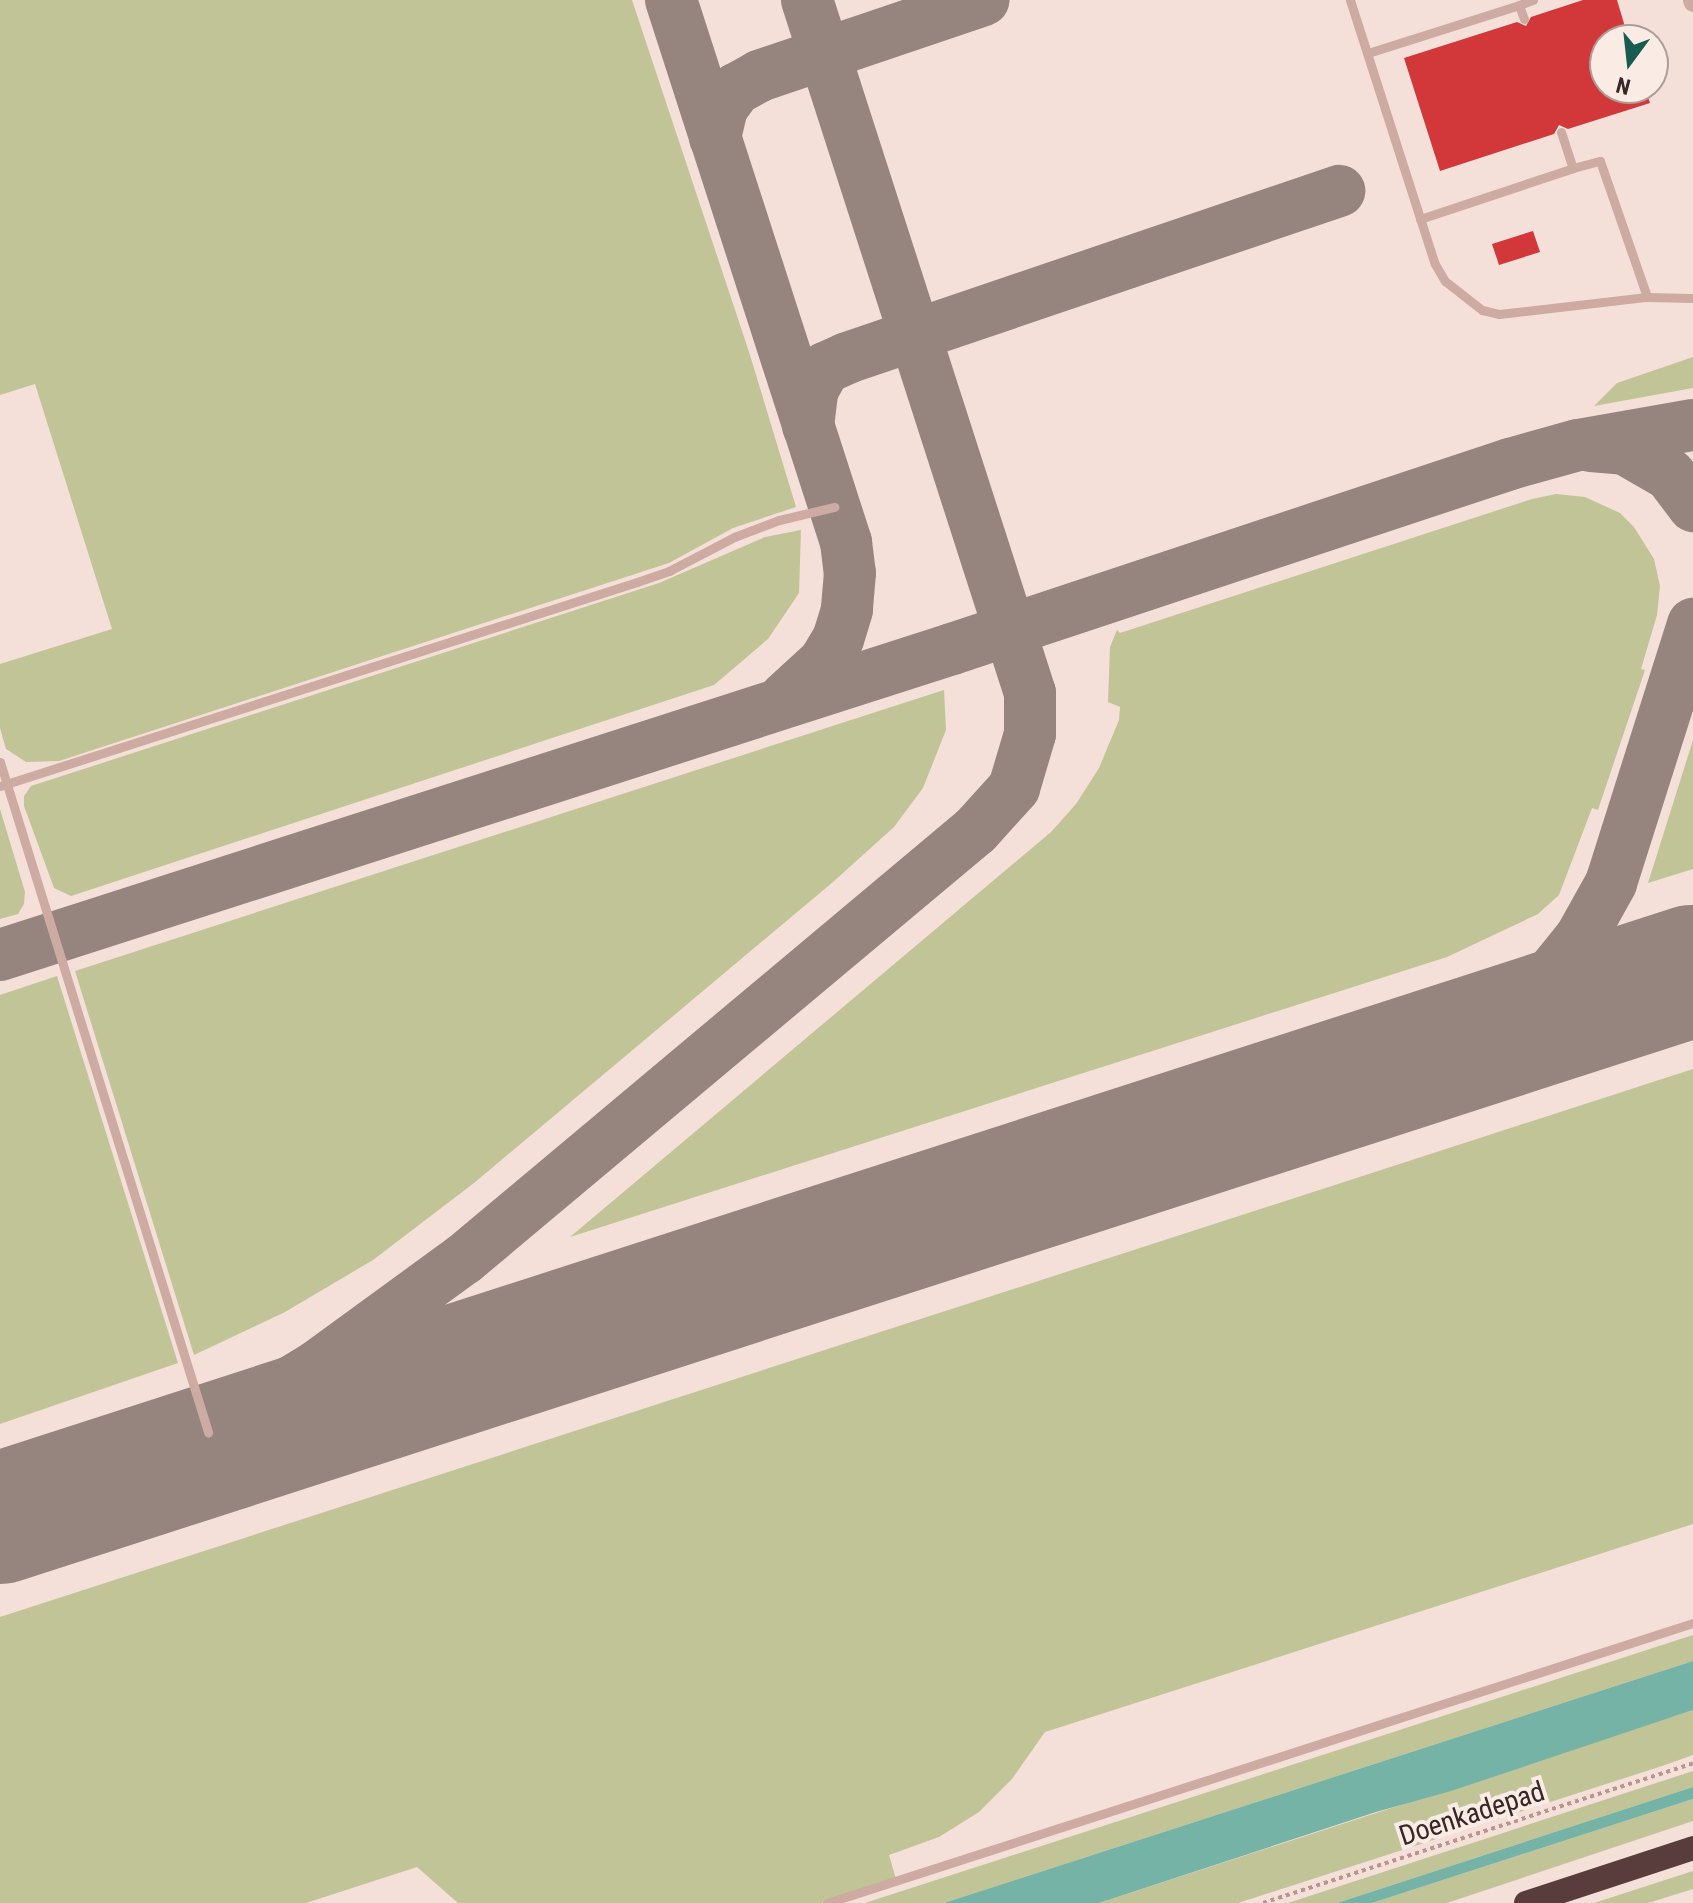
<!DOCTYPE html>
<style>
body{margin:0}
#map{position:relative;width:1693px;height:1903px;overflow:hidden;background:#f4e0d8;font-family:"Roboto Condensed",sans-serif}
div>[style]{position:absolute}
.green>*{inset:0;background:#c0c497}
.water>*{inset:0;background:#74b3a6}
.taxiway>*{height:52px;margin:-26px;padding:0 26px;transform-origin:26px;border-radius:26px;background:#96847f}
.runway>*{height:132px;margin:-66px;padding:0 66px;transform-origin:66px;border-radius:66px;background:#96847f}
.building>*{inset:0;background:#d2383a}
.path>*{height:4px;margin-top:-2px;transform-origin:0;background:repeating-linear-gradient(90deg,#b9958d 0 4px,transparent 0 8px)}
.lane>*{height:9px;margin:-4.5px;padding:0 4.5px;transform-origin:4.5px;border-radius:4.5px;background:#cdaba3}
.street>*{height:18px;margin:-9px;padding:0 9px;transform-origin:9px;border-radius:9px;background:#cdaba3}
.highway>*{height:24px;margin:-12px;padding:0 12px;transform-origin:12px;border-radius:12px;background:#593d3c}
span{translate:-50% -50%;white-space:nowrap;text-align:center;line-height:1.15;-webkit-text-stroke:8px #fbebe5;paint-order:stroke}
.street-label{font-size:28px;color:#372726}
.north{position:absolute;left:1589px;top:24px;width:80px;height:80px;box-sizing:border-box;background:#fbebe5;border:2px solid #ad9d99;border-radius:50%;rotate:195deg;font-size:22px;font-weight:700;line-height:32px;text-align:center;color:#372726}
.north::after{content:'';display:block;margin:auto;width:28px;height:36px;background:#175c4f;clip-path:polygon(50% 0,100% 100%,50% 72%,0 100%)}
</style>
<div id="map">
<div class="green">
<div style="clip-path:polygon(0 0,632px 0,750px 355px,796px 507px,733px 528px,669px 563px,59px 761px,26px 762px,6px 749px,0 728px,0 664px,112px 629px,35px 384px,0 395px)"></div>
<div style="clip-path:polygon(1693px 357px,1693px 388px,1594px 406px,1617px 383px)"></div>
<div style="clip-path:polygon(1556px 494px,1585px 497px,1620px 513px,1634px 527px,1654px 559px,1660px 586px,1657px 615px,1641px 669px,1645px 670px,1598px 810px,1592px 808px,1559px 895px,1538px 914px,1447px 957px,570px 1237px,1051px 832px,1076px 804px,1099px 768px,1119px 720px,1120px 707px,1108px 702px,1110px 647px,1117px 630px,1120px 633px,1532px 499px)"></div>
<div style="clip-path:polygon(801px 530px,799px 593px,768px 639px,714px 685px,71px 896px,54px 888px,24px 806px,24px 796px,31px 786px,659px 583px,765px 537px)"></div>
<div style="clip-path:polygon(944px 690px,946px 730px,923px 788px,894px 827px,833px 882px,474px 1183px,373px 1260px,285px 1312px,194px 1355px,75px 971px)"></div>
<div style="clip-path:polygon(1693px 740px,1693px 869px,1648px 883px)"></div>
<div style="clip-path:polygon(0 809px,25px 892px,24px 904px,18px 914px,0 919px)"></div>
<div style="clip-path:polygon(57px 976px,178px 1363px,0 1424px,0 995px)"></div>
<div style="clip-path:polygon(1693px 1069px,1693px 1524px,1045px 1732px,1012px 1779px,979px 1812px,939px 1837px,889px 1855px,896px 1879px,821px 1903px,458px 1903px,417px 1867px,306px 1903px,0 1903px,0 1617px)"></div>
<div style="clip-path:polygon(1693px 1635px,1693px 1661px,944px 1903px,865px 1903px)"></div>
<div style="clip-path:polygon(1693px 1710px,1693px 1755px,1665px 1765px,1238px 1903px,1099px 1903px)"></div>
<div style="clip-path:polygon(1693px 1771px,1693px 1787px,1337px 1903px,1288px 1903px)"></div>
<div style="clip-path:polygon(1693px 1799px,1693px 1821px,1447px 1903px,1372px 1903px)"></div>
<div style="clip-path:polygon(1693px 1871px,1693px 1889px,1648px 1903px,1594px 1903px)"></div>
</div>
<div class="water">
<div style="clip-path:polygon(1693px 1661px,1693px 1710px,1451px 1791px,1376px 1812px,1099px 1903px,944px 1903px)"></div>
<div style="clip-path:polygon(1693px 1787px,1693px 1799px,1372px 1903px,1337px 1903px)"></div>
</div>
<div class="taxiway">
<div style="left:671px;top:0;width:570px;rotate:72.11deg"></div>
<div style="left:846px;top:542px;width:31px;rotate:83deg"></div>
<div style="left:850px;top:573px;width:37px;rotate:95deg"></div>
<div style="left:847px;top:610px;width:30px;rotate:107deg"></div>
<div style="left:838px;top:639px;width:27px;rotate:121deg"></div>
<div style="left:824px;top:662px;width:53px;rotate:137.3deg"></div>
<div style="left:715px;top:138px;width:31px;rotate:-77deg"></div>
<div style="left:722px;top:108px;width:24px;rotate:-54deg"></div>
<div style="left:736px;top:89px;width:26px;rotate:-29deg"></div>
<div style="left:759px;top:76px;width:237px;rotate:-18.7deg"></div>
<div style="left:808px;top:426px;width:35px;rotate:-83deg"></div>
<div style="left:812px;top:391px;width:26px;rotate:-61deg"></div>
<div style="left:825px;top:368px;width:24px;rotate:-24deg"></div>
<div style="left:847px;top:358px;width:520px;rotate:-18.75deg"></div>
<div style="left:1591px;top:446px;width:34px;rotate:5deg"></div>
<div style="left:1625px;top:449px;width:52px;rotate:30deg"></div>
<div style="left:1670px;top:475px;width:39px;rotate:53deg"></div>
<div style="left:0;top:955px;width:1000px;rotate:-17.82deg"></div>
<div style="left:952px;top:649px;width:588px;rotate:-18.34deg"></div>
<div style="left:1510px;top:464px;width:71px;rotate:-15.6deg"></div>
<div style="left:1578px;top:445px;width:117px;rotate:-9.9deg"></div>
<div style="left:1412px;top:1061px;width:83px;rotate:-25deg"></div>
<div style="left:1487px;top:1026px;width:70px;rotate:-36.9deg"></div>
<div style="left:1543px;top:984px;width:60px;rotate:-51deg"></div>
<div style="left:1581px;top:937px;width:62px;rotate:-60.9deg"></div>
<div style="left:1611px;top:883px;width:272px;rotate:-72.4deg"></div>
<div style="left:88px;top:1489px;width:79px;rotate:-21.4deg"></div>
<div style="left:162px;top:1460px;width:181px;rotate:-31.2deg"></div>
<div style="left:317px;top:1366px;width:182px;rotate:-36.1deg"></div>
<div style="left:464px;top:1259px;width:668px;rotate:-39.96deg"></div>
<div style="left:976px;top:830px;width:57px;rotate:-47.9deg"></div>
<div style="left:1014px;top:788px;width:56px;rotate:-73.5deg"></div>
<div style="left:1030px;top:734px;width:41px;rotate:-90deg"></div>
<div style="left:1030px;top:693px;width:728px;rotate:-107.84deg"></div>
</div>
<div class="runway">
<div style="left:0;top:1518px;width:1779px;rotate:-17.91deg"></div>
</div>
<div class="building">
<div style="clip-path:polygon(1583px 0,1617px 0,1629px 40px,1605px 40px,1605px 88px,1645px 88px,1650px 103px,1568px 129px,1559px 125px,1554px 134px,1440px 171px,1404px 58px,1517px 22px,1526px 26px,1531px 17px)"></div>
<div style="clip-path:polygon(1533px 231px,1540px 252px,1499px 265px,1492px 244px)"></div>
</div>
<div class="path">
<div style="left:1263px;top:1903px;width:452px;rotate:-18deg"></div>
</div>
<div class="lane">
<div style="left:1350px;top:0;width:277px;rotate:72.2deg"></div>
<div style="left:1435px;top:264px;width:20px;rotate:60deg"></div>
<div style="left:1445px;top:281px;width:47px;rotate:38.1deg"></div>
<div style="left:1482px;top:310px;width:17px;rotate:13deg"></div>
<div style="left:1499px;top:314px;width:149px;rotate:-6.6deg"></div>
<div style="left:1524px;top:19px;width:15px;rotate:-110deg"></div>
<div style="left:1519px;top:5px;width:15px;rotate:-20deg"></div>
<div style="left:1368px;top:53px;width:158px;rotate:-17.6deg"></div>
<div style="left:1561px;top:132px;width:38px;rotate:72deg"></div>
<div style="left:1573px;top:168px;width:28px;rotate:-15deg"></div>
<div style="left:1600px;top:161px;width:144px;rotate:70.9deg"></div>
<div style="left:1647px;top:297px;width:46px;rotate:1.2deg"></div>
<div style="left:1420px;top:219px;width:161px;rotate:-18.4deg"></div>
<div style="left:0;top:762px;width:702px;rotate:72.75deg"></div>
<div style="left:0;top:786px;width:669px;rotate:-17.76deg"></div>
<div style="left:637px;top:582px;width:34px;rotate:-19deg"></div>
<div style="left:669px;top:571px;width:73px;rotate:-27.6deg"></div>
<div style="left:734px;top:537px;width:48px;rotate:-20.7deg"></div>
<div style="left:779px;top:520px;width:57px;rotate:-13.3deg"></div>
<div style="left:827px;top:1903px;width:910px;rotate:-17.92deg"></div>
</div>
<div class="street">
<div style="left:1692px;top:0;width:3px;rotate:72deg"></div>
</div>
<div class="highway">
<div style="left:1526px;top:1903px;width:176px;rotate:-18.2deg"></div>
</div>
<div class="street-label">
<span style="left:1472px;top:1814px;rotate:-18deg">Doenkadepad</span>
</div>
<div class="north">N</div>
</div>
